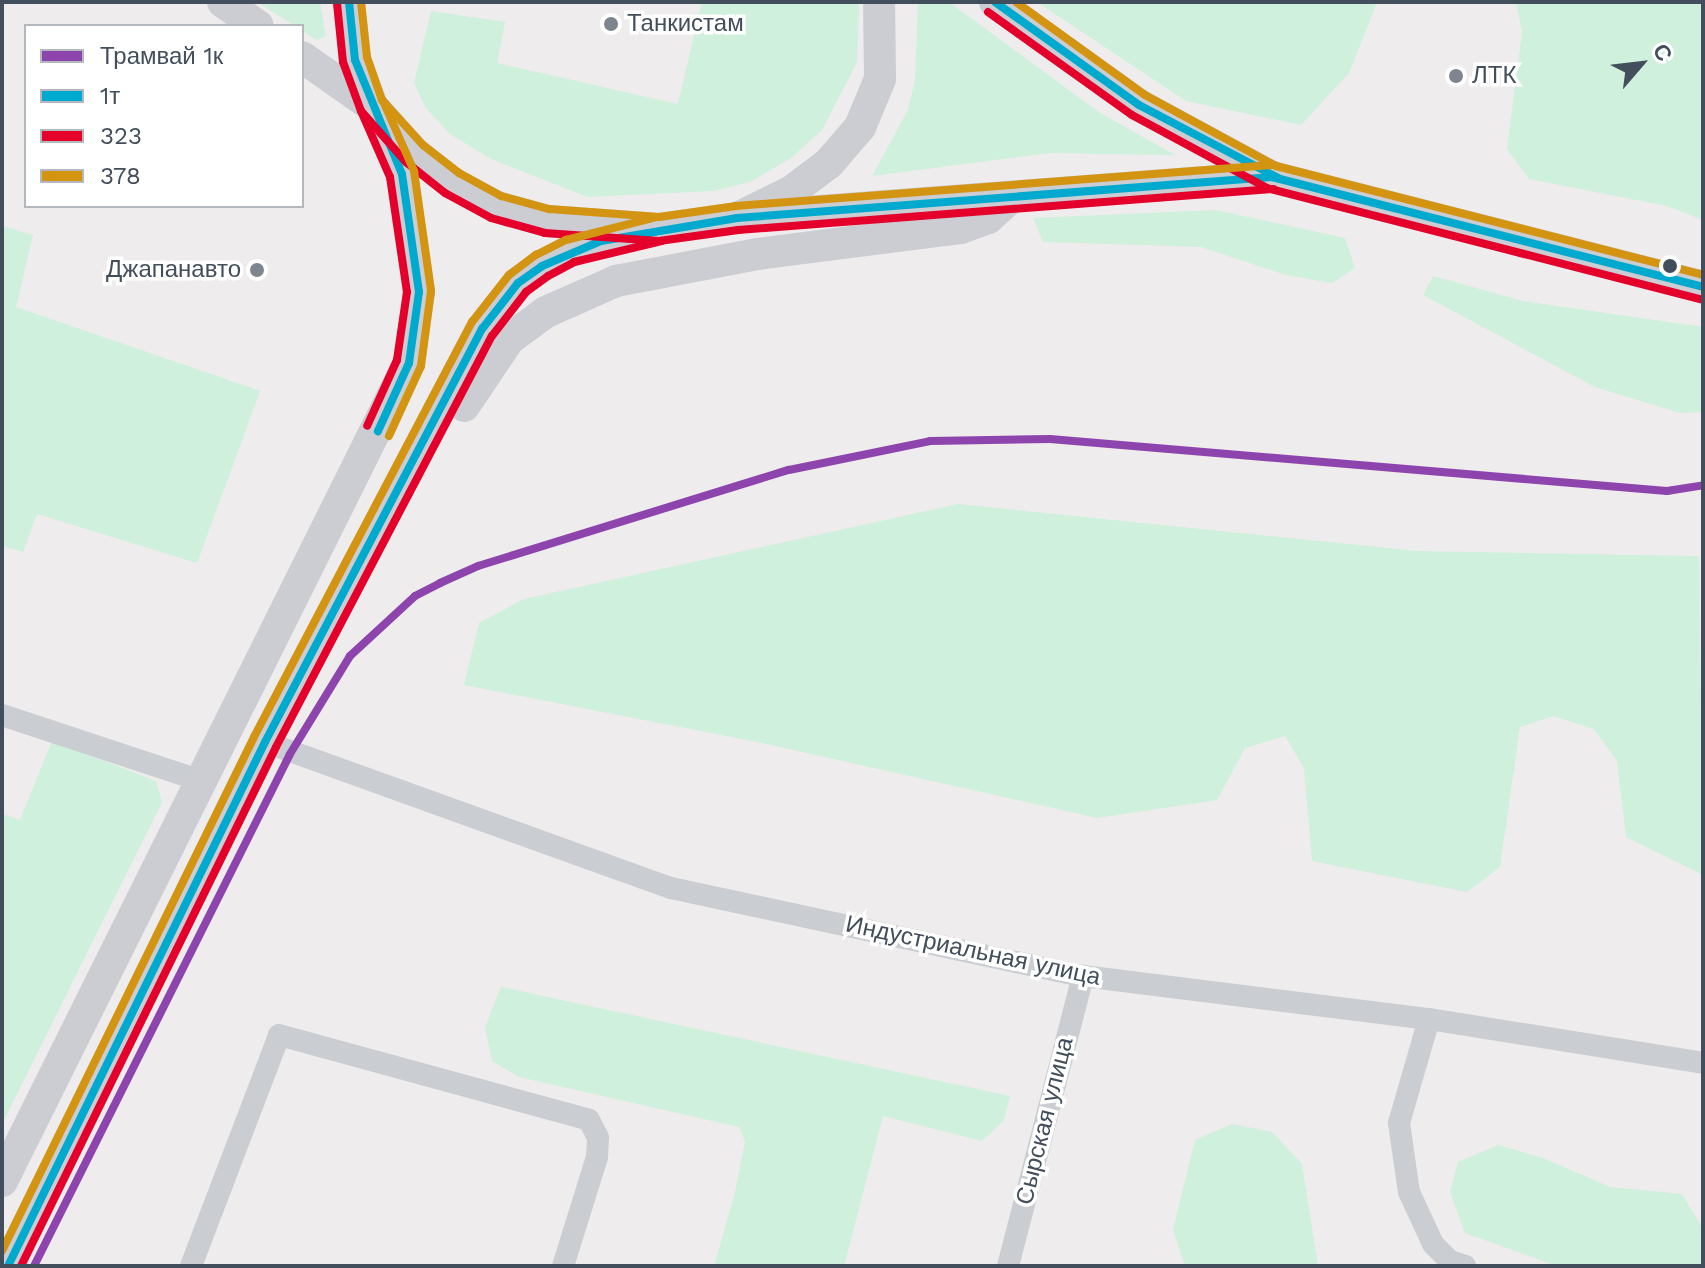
<!DOCTYPE html>
<meta charset="utf-8">
<style>
body{margin:0}
#map{position:relative;width:1705px;height:1268px;overflow:hidden;background:#eeecec;font-family:"Work Sans",sans-serif}
div>[style]{position:absolute}
.green>*{inset:0;background:#cef0dc}
.street>*{height:22px;margin:-11px;padding:0 11px;transform-origin:11px;border-radius:11px;background:#cacdd1}
.secondary>*{height:32px;margin:-16px;padding:0 16px;transform-origin:16px;border-radius:16px;background:#cbcdd2}
.bus-1>*{height:8px;margin:-4px;padding:0 4px;transform-origin:4px;border-radius:4px;background:#00a9ce}
.bus-2>*{height:8px;margin:-4px;padding:0 4px;transform-origin:4px;border-radius:4px;background:#e4002b}
.bus-3>*{height:8px;margin:-4px;padding:0 4px;transform-origin:4px;border-radius:4px;background:#d39412}
.tram-1>*{height:8px;margin:-4px;padding:0 4px;transform-origin:4px;border-radius:4px;background:#8e44ad}
.dots>*{width:22px;height:22px;translate:-50% -50%;box-sizing:border-box;border:4px solid #fff;border-radius:50%}
span{translate:-50% -50%;white-space:nowrap;text-align:center;line-height:1.15;-webkit-text-stroke:7px #fff;paint-order:stroke}
.poi-label{font-size:24px;color:#424e5b}
.left{translate:0 -50%;text-align:left}
.right{translate:-100% -50%;text-align:right}
.street-label{font-size:24px;color:#424e5b}
.frame{position:absolute;inset:0;border:4px solid #424e5b;pointer-events:none}
.legend{position:absolute;left:24px;top:24px;width:280px;height:184px;box-sizing:border-box;background:#fff;border:2px solid #b3b8bd;margin:0;padding:10px 14px;list-style:none;font-size:24px;color:#424e5b}
.legend li{display:flex;align-items:center;gap:16px;height:40px}
.legend b{width:40px;border:2px solid #b3b8bd}
.north{position:absolute;left:1601px;top:24px;width:80px;height:80px;-webkit-text-stroke:6px #fff;paint-order:stroke;rotate:62deg;font-size:22px;font-weight:700;line-height:32px;text-align:center;color:#424e5b}
.north::after{content:'';display:block;margin:auto;width:28px;height:36px;background:#424e5b;clip-path:polygon(50% 0,100% 100%,50% 72%,0 100%)}
</style>
<div id="map">
<div class="green">
<div style="clip-path:polygon(257px 2px,320px 2px,326px 36px,317px 40px)"></div>
<div style="clip-path:polygon(702px 2px,857px 2px,859px 8px,857px 62px,822px 130px,791px 158px,750px 182px,713px 191px,588px 197px,491px 159px,450px 134px,426px 108px,414px 83px,431px 11px,505px 22px,497px 63px,678px 104px)"></div>
<div style="clip-path:polygon(918px 2px,949px 2px,1100px 113px,1175px 155px,1049px 153px,872px 176px,908px 110px,915px 80px)"></div>
<div style="clip-path:polygon(1037px 2px,1377px 2px,1349px 73px,1301px 125px,1186px 101px)"></div>
<div style="clip-path:polygon(1516px 2px,1703px 2px,1703px 220px,1667px 206px,1529px 179px,1507px 149px,1522px 32px)"></div>
<div style="clip-path:polygon(1216px 210px,1345px 238px,1355px 268px,1332px 283px,1286px 275px,1201px 247px,1043px 242px,1033px 218px)"></div>
<div style="clip-path:polygon(2px 226px,33px 235px,16px 307px,260px 391px,197px 563px,37px 514px,23px 552px,2px 546px)"></div>
<div style="clip-path:polygon(1433px 276px,1523px 301px,1703px 327px,1703px 412px,1680px 413px,1595px 387px,1423px 295px)"></div>
<div style="clip-path:polygon(958px 504px,1417px 551px,1699px 556px,1703px 875px,1626px 837px,1617px 761px,1594px 729px,1553px 716px,1520px 727px,1500px 867px,1467px 892px,1312px 861px,1304px 768px,1285px 736px,1245px 748px,1217px 800px,1097px 818px,762px 743px,464px 685px,479px 623px,524px 599px)"></div>
<div style="clip-path:polygon(52px 741px,156px 781px,162px 802px,2px 1124px,2px 814px,20px 820px)"></div>
<div style="clip-path:polygon(501px 987px,1010px 1096px,1004px 1120px,982px 1141px,883px 1116px,844px 1266px,714px 1266px,735px 1193px,745px 1141px,739px 1127px,519px 1077px,492px 1061px,485px 1028px)"></div>
<div style="clip-path:polygon(1232px 1124px,1272px 1132px,1302px 1164px,1318px 1266px,1185px 1266px,1173px 1230px,1195px 1140px)"></div>
<div style="clip-path:polygon(1498px 1145px,1543px 1158px,1610px 1187px,1682px 1194px,1703px 1229px,1703px 1266px,1557px 1266px,1465px 1233px,1450px 1192px,1458px 1162px)"></div>
</div>
<div class="street">
<div style="left:2px;top:715px;width:213px;rotate:18.3deg"></div>
<div style="left:265px;top:742px;width:431px;rotate:19.8deg"></div>
<div style="left:671px;top:888px;width:421px;rotate:12.1deg"></div>
<div style="left:1083px;top:976px;width:349px;rotate:7.1deg"></div>
<div style="left:1429px;top:1019px;width:278px;rotate:9.1deg"></div>
<div style="left:1429px;top:1019px;width:108px;rotate:106.1deg"></div>
<div style="left:1399px;top:1123px;width:70px;rotate:81.8deg"></div>
<div style="left:1409px;top:1192px;width:57px;rotate:65.2deg"></div>
<div style="left:1433px;top:1244px;width:24px;rotate:45deg"></div>
<div style="left:1450px;top:1261px;width:16px;rotate:18deg"></div>
<div style="left:191px;top:1266px;width:247px;rotate:-69.1deg"></div>
<div style="left:279px;top:1035px;width:321px;rotate:15.3deg"></div>
<div style="left:589px;top:1120px;width:20px;rotate:63deg"></div>
<div style="left:598px;top:1138px;width:19px;rotate:93deg"></div>
<div style="left:597px;top:1157px;width:114px;rotate:107.3deg"></div>
<div style="left:1008px;top:1266px;width:300px;rotate:-75.5deg"></div>
</div>
<div class="secondary">
<div style="left:223px;top:2px;width:42px;rotate:34.4deg"></div>
<div style="left:349px;top:2px;width:58px;rotate:84.1deg"></div>
<div style="left:355px;top:60px;width:49px;rotate:69.7deg"></div>
<div style="left:372px;top:106px;width:64px;rotate:48.1deg"></div>
<div style="left:415px;top:154px;width:47px;rotate:38.1deg"></div>
<div style="left:452px;top:183px;width:51px;rotate:28.1deg"></div>
<div style="left:497px;top:207px;width:52px;rotate:15.6deg"></div>
<div style="left:547px;top:221px;width:112px;rotate:4.1deg"></div>
<div style="left:659px;top:229px;width:79px;rotate:-8deg"></div>
<div style="left:737px;top:218px;width:61px;rotate:-26.1deg"></div>
<div style="left:792px;top:191px;width:46px;rotate:-37.1deg"></div>
<div style="left:829px;top:163px;width:48px;rotate:-49.3deg"></div>
<div style="left:860px;top:127px;width:52px;rotate:-67.4deg"></div>
<div style="left:880px;top:79px;width:77px;rotate:-90.7deg"></div>
<div style="left:995px;top:2px;width:177px;rotate:35.6deg"></div>
<div style="left:1139px;top:105px;width:151px;rotate:28.4deg"></div>
<div style="left:1272px;top:177px;width:445px;rotate:14.3deg"></div>
<div style="left:753px;top:216px;width:520px;rotate:-4.3deg"></div>
<div style="left:464px;top:406px;width:81px;rotate:-56.1deg"></div>
<div style="left:509px;top:339px;width:46px;rotate:-36.1deg"></div>
<div style="left:546px;top:312px;width:77px;rotate:-23.9deg"></div>
<div style="left:616px;top:281px;width:144px;rotate:-10.8deg"></div>
<div style="left:757px;top:254px;width:206px;rotate:-7.3deg"></div>
<div style="left:961px;top:228px;width:29px;rotate:-20deg"></div>
<div style="left:988px;top:218px;width:31px;rotate:-42deg"></div>
<div style="left:2px;top:1181px;width:914px;rotate:-63.55deg"></div>
<div style="left:409px;top:363px;width:72px;rotate:-82deg"></div>
<div style="left:419px;top:292px;width:119px;rotate:-98.2deg"></div>
<div style="left:402px;top:174px;width:74px;rotate:-113.8deg"></div>
<div style="left:372px;top:106px;width:85px;rotate:-145deg"></div>
<div style="left:8px;top:1266px;width:584px;rotate:-63.87deg"></div>
<div style="left:265px;top:742px;width:467px;rotate:-62.3deg"></div>
<div style="left:482px;top:329px;width:58px;rotate:-52deg"></div>
<div style="left:518px;top:283px;width:29px;rotate:-35deg"></div>
<div style="left:542px;top:266px;width:32px;rotate:-28deg"></div>
<div style="left:570px;top:251px;width:92px;rotate:-13.9deg"></div>
</div>
<div class="bus-1">
<div style="left:349px;top:2px;width:58px;rotate:84.1deg"></div>
<div style="left:355px;top:60px;width:123px;rotate:67.6deg"></div>
<div style="left:402px;top:174px;width:119px;rotate:81.8deg"></div>
<div style="left:419px;top:292px;width:72px;rotate:98deg"></div>
<div style="left:409px;top:363px;width:75px;rotate:114.5deg"></div>
<div style="left:995px;top:2px;width:177px;rotate:35.6deg"></div>
<div style="left:1139px;top:105px;width:159px;rotate:27.7deg"></div>
<div style="left:8px;top:1266px;width:584px;rotate:-63.87deg"></div>
<div style="left:265px;top:742px;width:467px;rotate:-62.3deg"></div>
<div style="left:482px;top:329px;width:58px;rotate:-52deg"></div>
<div style="left:518px;top:283px;width:29px;rotate:-35deg"></div>
<div style="left:542px;top:266px;width:64px;rotate:-23deg"></div>
<div style="left:601px;top:241px;width:138px;rotate:-9.6deg"></div>
<div style="left:737px;top:218px;width:537px;rotate:-4.38deg"></div>
<div style="left:1272px;top:177px;width:445px;rotate:14.3deg"></div>
</div>
<div class="bus-2">
<div style="left:337px;top:3px;width:59px;rotate:84.2deg"></div>
<div style="left:343px;top:62px;width:52px;rotate:69.8deg"></div>
<div style="left:361px;top:111px;width:68px;rotate:48.6deg"></div>
<div style="left:406px;top:162px;width:50px;rotate:38.5deg"></div>
<div style="left:445px;top:193px;width:52px;rotate:28.5deg"></div>
<div style="left:491px;top:218px;width:56px;rotate:15.5deg"></div>
<div style="left:545px;top:233px;width:114px;rotate:4deg"></div>
<div style="left:659px;top:241px;width:80px;rotate:-7.9deg"></div>
<div style="left:738px;top:230px;width:537px;rotate:-4.38deg"></div>
<div style="left:988px;top:12px;width:177px;rotate:35.6deg"></div>
<div style="left:1132px;top:115px;width:153px;rotate:28.4deg"></div>
<div style="left:1267px;top:188px;width:447px;rotate:14.4deg"></div>
<div style="left:361px;top:111px;width:72px;rotate:66.3deg"></div>
<div style="left:390px;top:177px;width:116px;rotate:81.6deg"></div>
<div style="left:407px;top:292px;width:69px;rotate:98.4deg"></div>
<div style="left:397px;top:360px;width:72px;rotate:114.4deg"></div>
<div style="left:21px;top:1266px;width:578px;rotate:-63.83deg"></div>
<div style="left:276px;top:747px;width:464px;rotate:-62.3deg"></div>
<div style="left:492px;top:336px;width:56px;rotate:-52.3deg"></div>
<div style="left:526px;top:292px;width:27px;rotate:-36deg"></div>
<div style="left:548px;top:276px;width:30px;rotate:-28deg"></div>
<div style="left:574px;top:262px;width:90px;rotate:-13.4deg"></div>
</div>
<div class="bus-3">
<div style="left:361px;top:2px;width:55px;rotate:83.8deg"></div>
<div style="left:367px;top:57px;width:46px;rotate:70.8deg"></div>
<div style="left:382px;top:100px;width:61px;rotate:47.7deg"></div>
<div style="left:423px;top:145px;width:46px;rotate:37.9deg"></div>
<div style="left:459px;top:173px;width:48px;rotate:28.7deg"></div>
<div style="left:501px;top:196px;width:50px;rotate:15.2deg"></div>
<div style="left:549px;top:209px;width:110px;rotate:4.2deg"></div>
<div style="left:659px;top:217px;width:78px;rotate:-8.1deg"></div>
<div style="left:736px;top:206px;width:537px;rotate:-4.38deg"></div>
<div style="left:1016px;top:2px;width:159px;rotate:35.8deg"></div>
<div style="left:1145px;top:95px;width:149px;rotate:28.5deg"></div>
<div style="left:1276px;top:166px;width:441px;rotate:14.3deg"></div>
<div style="left:383px;top:101px;width:77px;rotate:66.1deg"></div>
<div style="left:414px;top:171px;width:121px;rotate:81.9deg"></div>
<div style="left:431px;top:291px;width:76px;rotate:97.6deg"></div>
<div style="left:421px;top:366px;width:77px;rotate:114.6deg"></div>
<div style="left:2px;top:1251px;width:572px;rotate:-63.88deg"></div>
<div style="left:254px;top:737px;width:469px;rotate:-62.3deg"></div>
<div style="left:472px;top:322px;width:60px;rotate:-51.8deg"></div>
<div style="left:509px;top:275px;width:34px;rotate:-37deg"></div>
<div style="left:536px;top:255px;width:34px;rotate:-27deg"></div>
<div style="left:566px;top:240px;width:93px;rotate:-14.3deg"></div>
</div>
<div class="tram-1">
<div style="left:34px;top:1266px;width:572px;rotate:-63.43deg"></div>
<div style="left:290px;top:754px;width:115px;rotate:-58.5deg"></div>
<div style="left:350px;top:656px;width:88px;rotate:-42.7deg"></div>
<div style="left:415px;top:596px;width:28px;rotate:-27deg"></div>
<div style="left:440px;top:583px;width:42px;rotate:-24.1deg"></div>
<div style="left:478px;top:566px;width:325px;rotate:-17.2deg"></div>
<div style="left:789px;top:470px;width:144px;rotate:-11.6deg"></div>
<div style="left:930px;top:441px;width:120px;rotate:-1deg"></div>
<div style="left:1050px;top:439px;width:619px;rotate:4.82deg"></div>
<div style="left:1667px;top:491px;width:36px;rotate:-9deg"></div>
</div>
<div class="dots">
<div style="left:611px;top:24px;background:#7e858e"></div>
<div style="left:1456px;top:76px;background:#7e858e"></div>
<div style="left:1670px;top:266px;background:#424e5b"></div>
<div style="left:257px;top:270px;background:#7e858e"></div>
</div>
<div class="poi-label">
<span class="left" style="left:627px;top:24px">Танкистам</span>
<span class="left" style="left:1472px;top:76px">ЛТК</span>
<span class="right" style="left:241px;top:270px">Джапанавто</span>
</div>
<div class="street-label">
<span style="left:973px;top:951px;rotate:12deg">Индустриальная улица</span>
<span style="left:1045px;top:1121px;rotate:-76deg">Сырская улица</span>
</div>
<div class="frame"></div>
<ul class="legend">
<li><b style="height:10px;background:#8e44ad"></b>Трамвай 1к</li>
<li><b style="height:10px;background:#00a9ce"></b>1т</li>
<li><b style="height:10px;background:#e4002b"></b>323</li>
<li><b style="height:10px;background:#d39412"></b>378</li>
</ul>
<div class="north">С</div>
</div>
